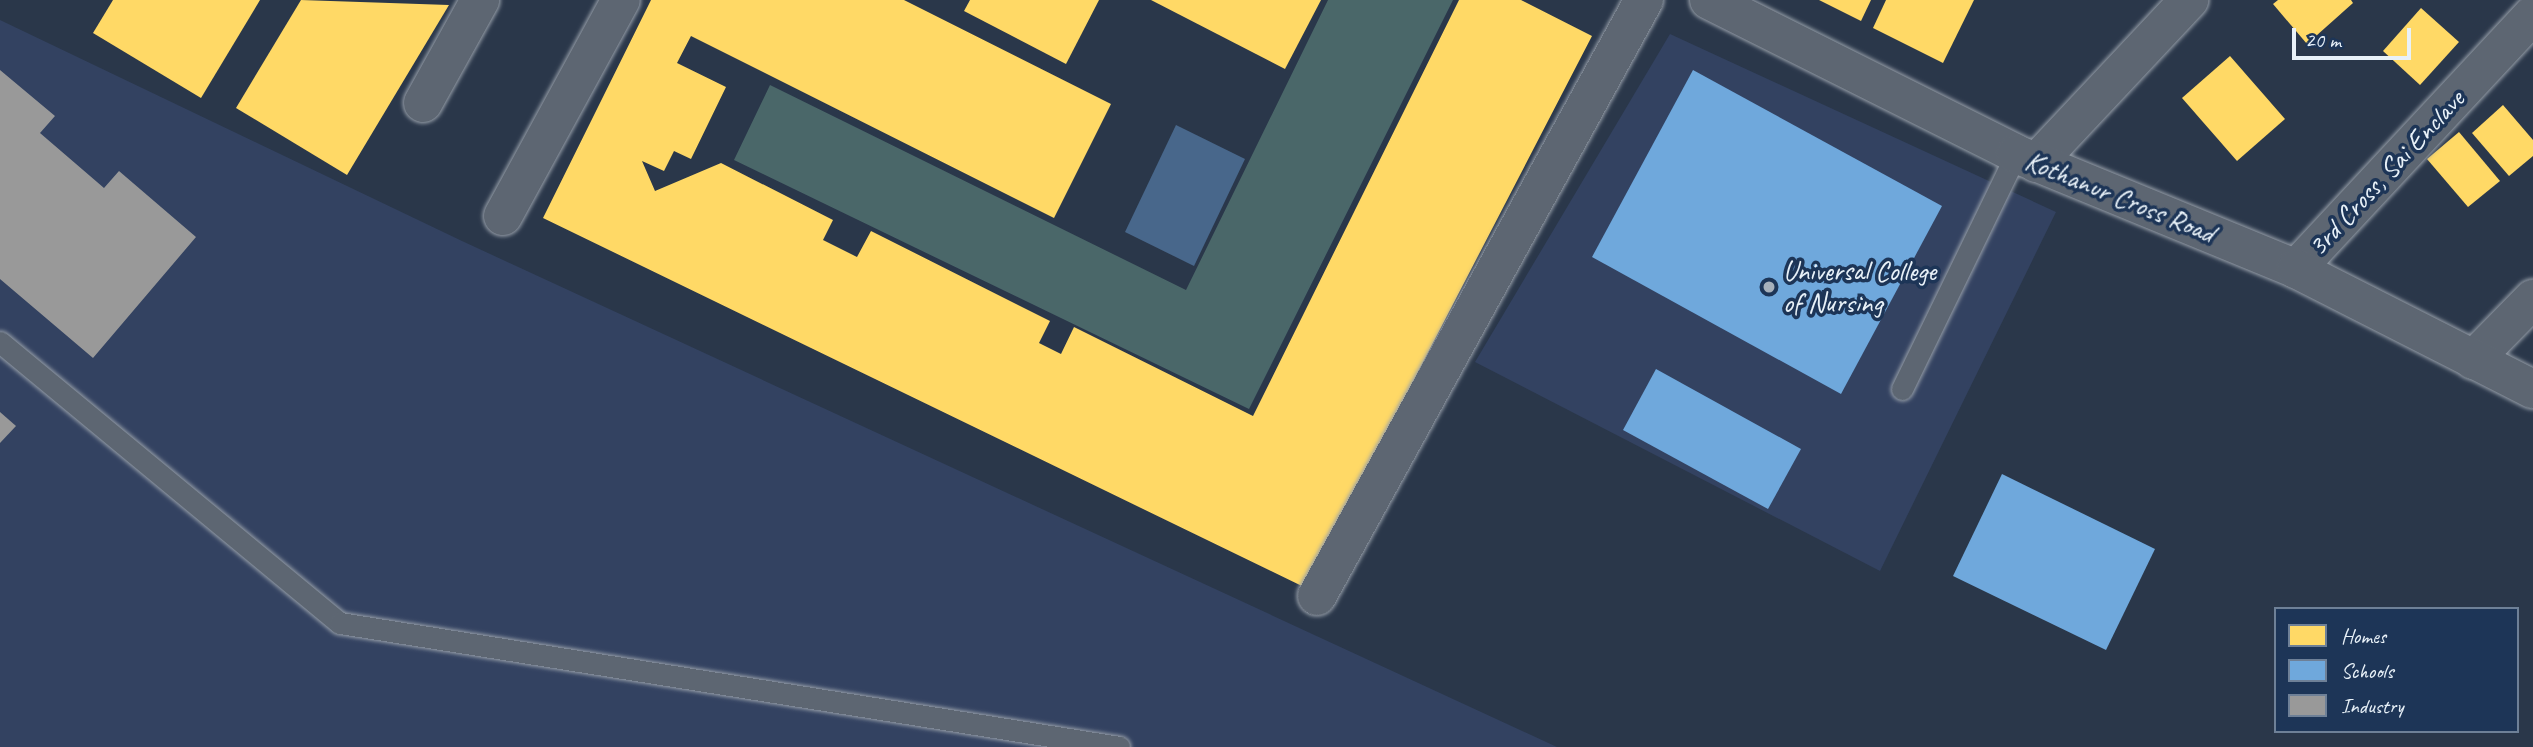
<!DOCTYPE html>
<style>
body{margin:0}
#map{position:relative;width:2533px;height:747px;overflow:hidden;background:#2a374a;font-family:Caveat,sans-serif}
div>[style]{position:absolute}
.built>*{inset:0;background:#334261}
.green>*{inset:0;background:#4a6769}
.water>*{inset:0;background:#48678b}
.homes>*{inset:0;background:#ffd966}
.schools>*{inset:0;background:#6fa8dc}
.industry>*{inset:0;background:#999}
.roads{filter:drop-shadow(0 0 2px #959da7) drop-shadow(0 0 2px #959da7)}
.service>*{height:21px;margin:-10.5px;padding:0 10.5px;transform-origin:10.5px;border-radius:10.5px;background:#5d6672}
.minor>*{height:38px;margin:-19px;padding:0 19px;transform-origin:19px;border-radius:19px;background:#5d6672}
.tertiary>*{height:38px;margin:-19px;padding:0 19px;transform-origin:19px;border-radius:19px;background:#5d6672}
.dots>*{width:19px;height:19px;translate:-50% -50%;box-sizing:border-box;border:4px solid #1d3557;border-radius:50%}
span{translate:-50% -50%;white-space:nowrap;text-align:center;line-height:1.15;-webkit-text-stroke:7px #1d3557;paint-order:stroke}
.street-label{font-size:28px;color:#e8f1f8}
.poi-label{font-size:28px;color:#e8f1f8}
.left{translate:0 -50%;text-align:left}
.legend{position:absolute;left:2274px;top:607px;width:245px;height:126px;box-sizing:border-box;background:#1d3557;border:2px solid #6e8097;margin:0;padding:9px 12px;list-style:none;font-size:21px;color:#e8f1f8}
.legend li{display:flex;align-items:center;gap:14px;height:35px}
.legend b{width:35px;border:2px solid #6e8097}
.scale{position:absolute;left:2292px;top:28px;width:119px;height:32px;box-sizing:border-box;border:4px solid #e8f1f8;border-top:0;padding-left:9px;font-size:21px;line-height:24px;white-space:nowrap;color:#e8f1f8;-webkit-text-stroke:5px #1d3557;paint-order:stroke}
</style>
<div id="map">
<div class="built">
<div style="clip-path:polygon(0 20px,462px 241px,1557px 747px,0 747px)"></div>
<div style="clip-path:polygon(1670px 34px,2056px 212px,1880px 571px,1475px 362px)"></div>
</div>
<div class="green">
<div style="clip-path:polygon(1328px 0,1453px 0,1249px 409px,734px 160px,770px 85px,1186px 290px)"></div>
</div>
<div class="water">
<div style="clip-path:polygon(1176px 125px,1245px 159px,1194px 266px,1125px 232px)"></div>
</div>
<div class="homes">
<div style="clip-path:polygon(113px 0,260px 0,201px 98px,93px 33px)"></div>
<div style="clip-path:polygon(301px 0,449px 5px,347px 175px,236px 108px)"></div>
<div style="clip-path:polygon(651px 0,904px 0,1111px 104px,1054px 218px,691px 36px,677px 63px,726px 87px,691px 159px,674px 151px,664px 171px,642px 161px,655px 191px,721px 163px,833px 220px,823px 240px,857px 257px,871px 231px,1050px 321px,1039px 343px,1061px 354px,1074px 327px,1253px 416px,1459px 0,1521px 0,1592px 36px,1306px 588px,543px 218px)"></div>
<div style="clip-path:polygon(970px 0,1099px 0,1066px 64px,964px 11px)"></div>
<div style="clip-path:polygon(1151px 0,1321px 0,1285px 69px)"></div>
<div style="clip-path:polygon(1819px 0,1871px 0,1861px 21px)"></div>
<div style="clip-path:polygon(1886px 0,1974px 0,1943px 63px,1873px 28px)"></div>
<div style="clip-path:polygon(2278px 0,2351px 0,2353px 3px,2307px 44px,2273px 4px)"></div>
<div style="clip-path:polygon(2421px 8px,2459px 42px,2420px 85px,2383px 51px)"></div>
<div style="clip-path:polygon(2230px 56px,2285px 119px,2237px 161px,2182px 98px)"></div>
<div style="clip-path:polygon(2503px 105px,2533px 140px,2533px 156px,2509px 176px,2472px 133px)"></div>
<div style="clip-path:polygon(2459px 132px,2500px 181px,2468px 207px,2427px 159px)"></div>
</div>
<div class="schools">
<div style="clip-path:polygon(1693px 70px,1942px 206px,1841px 394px,1592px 257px)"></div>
<div style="clip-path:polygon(1656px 369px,1801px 449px,1768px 509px,1623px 430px)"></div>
<div style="clip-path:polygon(2002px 474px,2155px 549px,2106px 650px,1953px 576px)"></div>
</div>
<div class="industry">
<div style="clip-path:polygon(0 70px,55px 116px,40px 133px,104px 188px,119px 171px,196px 237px,93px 358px,0 279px)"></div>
<div style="clip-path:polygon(0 412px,16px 426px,0 443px)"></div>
</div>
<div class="roads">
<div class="service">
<div style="left:0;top:342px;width:441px;rotate:39.6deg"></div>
<div style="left:340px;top:623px;width:789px;rotate:9.04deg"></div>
<div style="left:1902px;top:389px;width:261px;rotate:-64.1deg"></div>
</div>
<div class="minor">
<div style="left:423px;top:103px;width:118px;rotate:-61deg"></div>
<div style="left:2036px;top:163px;width:224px;rotate:-46.8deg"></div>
<div style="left:503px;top:216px;width:246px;rotate:-61.4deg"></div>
<div style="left:2296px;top:269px;width:347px;rotate:-47deg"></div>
<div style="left:2473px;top:360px;width:86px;rotate:-45.5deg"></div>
<div style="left:1317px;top:596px;width:680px;rotate:-61.25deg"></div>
</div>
<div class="tertiary">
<div style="left:1709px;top:0;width:343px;rotate:26.6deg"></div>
<div style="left:2016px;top:154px;width:303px;rotate:22.3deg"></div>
<div style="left:2296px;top:269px;width:266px;rotate:26.9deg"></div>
</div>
</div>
<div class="dots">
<div style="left:1769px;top:287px;background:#a6b0bb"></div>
</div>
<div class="street-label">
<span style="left:2386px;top:173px;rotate:-47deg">3rd Cross, Sai Enclave</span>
<span style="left:2120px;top:197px;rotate:22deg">Kothanur Cross Road</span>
</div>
<div class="poi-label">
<span class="left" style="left:1783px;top:287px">Universal College<br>of Nursing</span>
</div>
<ul class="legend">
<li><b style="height:19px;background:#ffd966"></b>Homes</li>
<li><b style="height:19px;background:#6fa8dc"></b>Schools</li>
<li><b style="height:19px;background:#999"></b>Industry</li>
</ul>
<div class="scale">20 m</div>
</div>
